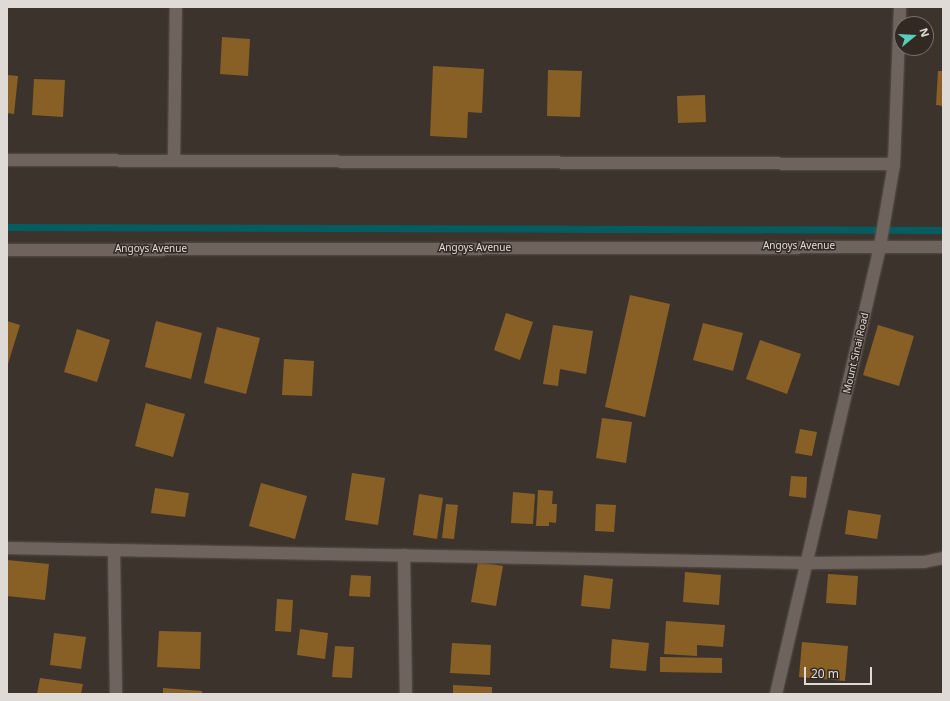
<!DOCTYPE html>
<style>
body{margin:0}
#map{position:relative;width:950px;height:701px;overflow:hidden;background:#3d332d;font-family:"Noto Sans",sans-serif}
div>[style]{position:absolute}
.stream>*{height:7px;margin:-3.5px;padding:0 3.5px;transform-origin:3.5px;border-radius:3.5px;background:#055d62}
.building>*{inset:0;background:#886025}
.roads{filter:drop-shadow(0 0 1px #59504b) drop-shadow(0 0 1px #59504b)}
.minor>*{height:12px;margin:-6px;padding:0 6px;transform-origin:6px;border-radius:6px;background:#6f645d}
.tertiary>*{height:12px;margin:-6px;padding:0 6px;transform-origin:6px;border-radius:6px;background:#6f645d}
span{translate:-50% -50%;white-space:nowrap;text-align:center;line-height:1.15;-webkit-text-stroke:3px #332923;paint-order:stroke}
.street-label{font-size:10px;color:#e0dad6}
.frame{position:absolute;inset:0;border:8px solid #e0dad6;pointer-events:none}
.north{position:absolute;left:894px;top:16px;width:40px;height:40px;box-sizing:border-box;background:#332923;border:1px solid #78706b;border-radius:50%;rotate:72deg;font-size:11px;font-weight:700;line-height:16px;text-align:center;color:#e0dad6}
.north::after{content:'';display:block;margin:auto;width:14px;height:18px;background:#58cebf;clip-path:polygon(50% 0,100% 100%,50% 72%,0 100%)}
.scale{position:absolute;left:804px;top:667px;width:68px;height:18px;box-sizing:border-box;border:2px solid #e0dad6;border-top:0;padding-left:5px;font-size:12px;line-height:14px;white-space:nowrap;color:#e0dad6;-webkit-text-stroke:3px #332923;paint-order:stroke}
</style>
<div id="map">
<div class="stream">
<div style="left:7px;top:227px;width:936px;rotate:0.18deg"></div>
</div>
<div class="building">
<div style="clip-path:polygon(222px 37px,250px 39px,248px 76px,220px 74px)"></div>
<div style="clip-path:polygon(433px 66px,484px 69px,482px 113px,468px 112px,467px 138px,430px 136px)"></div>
<div style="clip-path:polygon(548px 70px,582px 71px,580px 117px,547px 116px)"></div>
<div style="clip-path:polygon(938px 71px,943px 71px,943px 106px,936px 105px)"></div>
<div style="clip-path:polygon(7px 75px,18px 76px,14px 114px,7px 113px)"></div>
<div style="clip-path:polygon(34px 79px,65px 80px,63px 117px,32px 115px)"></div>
<div style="clip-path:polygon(705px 95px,706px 122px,678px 123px,677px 96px)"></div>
<div style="clip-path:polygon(630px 295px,670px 304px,645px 417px,605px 407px)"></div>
<div style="clip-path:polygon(506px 313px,533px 322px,520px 360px,494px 350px)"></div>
<div style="clip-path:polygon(7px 321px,20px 325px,7px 367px)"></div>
<div style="clip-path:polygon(156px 321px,202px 333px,191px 379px,145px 367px)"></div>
<div style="clip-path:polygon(703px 323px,743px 333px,733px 371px,693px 360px)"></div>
<div style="clip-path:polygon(553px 325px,593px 331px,586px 374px,560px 369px,558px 386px,543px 384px)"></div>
<div style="clip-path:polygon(878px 325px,914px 336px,899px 386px,863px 375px)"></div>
<div style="clip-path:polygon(217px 327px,260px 338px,246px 394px,204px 383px)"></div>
<div style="clip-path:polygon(77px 329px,110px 340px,97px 382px,64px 372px)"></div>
<div style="clip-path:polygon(760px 340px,801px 354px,787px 394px,746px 379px)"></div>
<div style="clip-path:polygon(284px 359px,314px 361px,312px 396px,282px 395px)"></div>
<div style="clip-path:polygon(146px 403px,185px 414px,173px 457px,135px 446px)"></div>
<div style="clip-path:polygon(602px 418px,632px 422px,626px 463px,596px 458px)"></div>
<div style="clip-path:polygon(800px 429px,817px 432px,812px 456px,795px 453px)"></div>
<div style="clip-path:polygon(352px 473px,385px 478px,378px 525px,345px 520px)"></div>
<div style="clip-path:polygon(791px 476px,807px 477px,806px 498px,789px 496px)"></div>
<div style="clip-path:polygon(261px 483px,307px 496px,295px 539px,249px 526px)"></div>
<div style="clip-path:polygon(155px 488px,189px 493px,185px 517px,151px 513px)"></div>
<div style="clip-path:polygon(538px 490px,553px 491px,552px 504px,557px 504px,556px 523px,549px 522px,549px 526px,536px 526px)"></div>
<div style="clip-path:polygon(513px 492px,535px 494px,533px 524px,511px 523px)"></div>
<div style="clip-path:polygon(419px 494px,443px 498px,437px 539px,413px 535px)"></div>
<div style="clip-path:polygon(446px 504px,458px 505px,454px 539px,442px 538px)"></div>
<div style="clip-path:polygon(596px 504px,616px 505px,614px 532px,595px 531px)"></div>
<div style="clip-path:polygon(848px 510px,881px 515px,877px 539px,845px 534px)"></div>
<div style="clip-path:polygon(7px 560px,49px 564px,45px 600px,7px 596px)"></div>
<div style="clip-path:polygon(478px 562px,503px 566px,496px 606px,471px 602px)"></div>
<div style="clip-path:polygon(685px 572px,721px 575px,719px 605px,683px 602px)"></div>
<div style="clip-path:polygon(828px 574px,858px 576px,856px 605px,826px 603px)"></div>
<div style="clip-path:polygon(351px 575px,371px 576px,370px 597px,349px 596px)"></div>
<div style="clip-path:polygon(584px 575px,613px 579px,610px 609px,581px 606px)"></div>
<div style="clip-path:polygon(277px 599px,293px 600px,291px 632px,275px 631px)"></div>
<div style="clip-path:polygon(666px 621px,725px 625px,723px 647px,697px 645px,697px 656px,664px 654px)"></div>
<div style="clip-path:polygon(300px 629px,328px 633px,325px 659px,297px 655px)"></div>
<div style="clip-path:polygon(159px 631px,201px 632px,200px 669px,157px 667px)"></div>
<div style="clip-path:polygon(54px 633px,86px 637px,81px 669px,50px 665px)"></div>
<div style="clip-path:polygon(612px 639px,649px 643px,646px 671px,610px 668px)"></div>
<div style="clip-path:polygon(802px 642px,848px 646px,845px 681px,799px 677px)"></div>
<div style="clip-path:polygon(452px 643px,491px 645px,490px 675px,450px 673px)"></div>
<div style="clip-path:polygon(335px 646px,354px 647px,352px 678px,332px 677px)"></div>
<div style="clip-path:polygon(660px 657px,722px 658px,722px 673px,660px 672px)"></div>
<div style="clip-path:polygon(40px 678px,83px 684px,81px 694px,37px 694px)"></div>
<div style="clip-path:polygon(453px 685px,492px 687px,492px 694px,453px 694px)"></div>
<div style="clip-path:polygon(163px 688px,202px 691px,202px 694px,163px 694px)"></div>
</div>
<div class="roads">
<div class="minor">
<div style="left:7px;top:160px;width:887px;rotate:0.26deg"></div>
<div style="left:174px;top:160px;width:153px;rotate:-89.3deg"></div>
<div style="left:7px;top:548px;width:802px;rotate:1.07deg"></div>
<div style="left:809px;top:563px;width:115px;rotate:-0.5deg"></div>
<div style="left:924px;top:562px;width:19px;rotate:-12deg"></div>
<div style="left:114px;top:550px;width:144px;rotate:89.2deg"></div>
<div style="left:404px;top:555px;width:139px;rotate:89.2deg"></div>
<div style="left:776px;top:694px;width:460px;rotate:-76.9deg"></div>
<div style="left:880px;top:246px;width:83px;rotate:-80.3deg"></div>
<div style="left:894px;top:164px;width:157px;rotate:-87.8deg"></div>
</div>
<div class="tertiary">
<div style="left:7px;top:250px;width:936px;rotate:-0.18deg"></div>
</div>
</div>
<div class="street-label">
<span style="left:799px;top:246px">Angoys Avenue</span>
<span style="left:475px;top:248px">Angoys Avenue</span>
<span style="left:151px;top:249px">Angoys Avenue</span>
<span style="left:856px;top:353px;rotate:-77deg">Mount Sinai Road</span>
</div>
<div class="frame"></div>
<div class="north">N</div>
<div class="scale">20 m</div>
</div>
